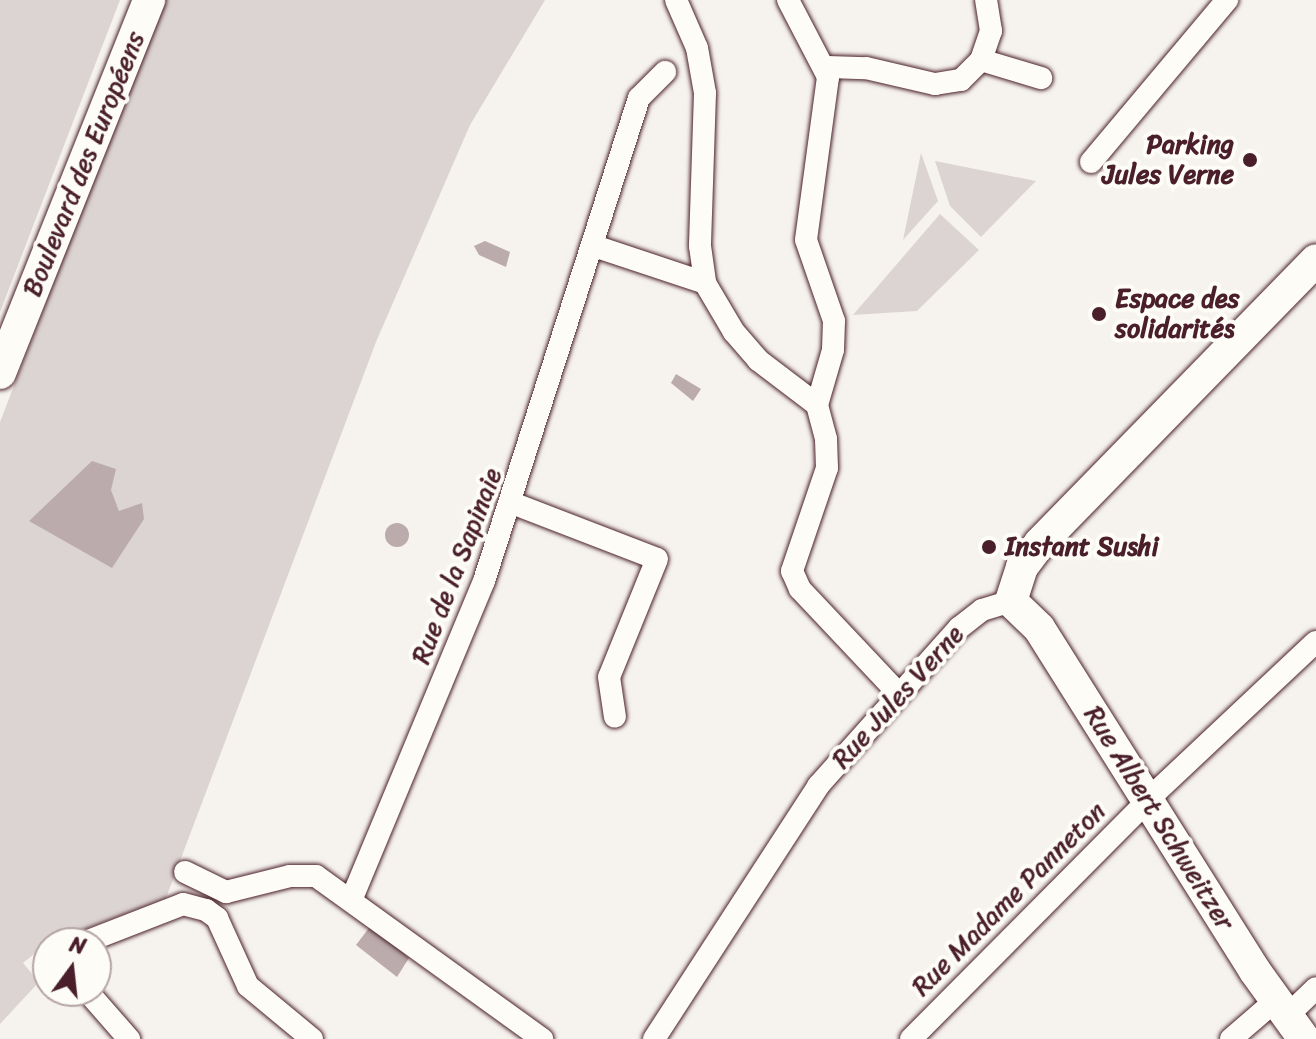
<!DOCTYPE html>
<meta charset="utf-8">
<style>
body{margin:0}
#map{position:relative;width:1316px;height:1039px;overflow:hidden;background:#f6f3ef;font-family:Sriracha,sans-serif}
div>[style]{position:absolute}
.green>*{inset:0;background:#dcd4d2}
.water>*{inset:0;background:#bbabac}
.round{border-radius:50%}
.roads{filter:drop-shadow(0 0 2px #4a1f2b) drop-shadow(0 0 2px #4a1f2b)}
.street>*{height:22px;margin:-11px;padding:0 11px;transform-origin:11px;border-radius:11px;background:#fdfcf7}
.secondary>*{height:32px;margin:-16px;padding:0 16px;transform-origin:16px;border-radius:16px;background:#fdfcf7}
.dots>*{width:22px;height:22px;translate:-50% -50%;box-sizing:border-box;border:4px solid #fdfcf7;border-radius:50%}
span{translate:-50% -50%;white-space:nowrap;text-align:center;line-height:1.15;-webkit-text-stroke:8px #fdfcf7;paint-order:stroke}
.poi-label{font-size:26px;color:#4a1f2b;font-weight:700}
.right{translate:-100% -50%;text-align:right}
.left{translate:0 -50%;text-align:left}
.street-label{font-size:26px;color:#4a1f2b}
.north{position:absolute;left:32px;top:927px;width:80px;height:80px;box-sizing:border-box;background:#fdfcf7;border:2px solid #b5a4a5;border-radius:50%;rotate:15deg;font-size:22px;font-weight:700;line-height:32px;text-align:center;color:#4a1f2b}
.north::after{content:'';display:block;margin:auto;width:28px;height:36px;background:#4a1f2b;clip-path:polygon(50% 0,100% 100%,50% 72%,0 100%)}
</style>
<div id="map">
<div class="green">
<div style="clip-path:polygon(0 0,120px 0,0 312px)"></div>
<div style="clip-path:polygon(evenodd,163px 0,545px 0,470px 125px,376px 342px,166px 898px,48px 943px,23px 963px,39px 982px,0 1024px,0 422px,163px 0,110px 490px,119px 511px,29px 521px,36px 515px,110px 490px)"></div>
<div style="clip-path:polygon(921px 153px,938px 201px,903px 240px)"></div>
<div style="clip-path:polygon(935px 161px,1036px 181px,981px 237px,950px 206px)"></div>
<div style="clip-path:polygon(940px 214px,979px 250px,917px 311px,853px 315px)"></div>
</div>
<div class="water">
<div style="clip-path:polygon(485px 241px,510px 252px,506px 267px,479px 255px,474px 246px)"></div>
<div style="clip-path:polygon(676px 374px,701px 389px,693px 401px,671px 383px)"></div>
<div style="clip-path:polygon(92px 461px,116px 469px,111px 490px,119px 511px,142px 503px,144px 519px,112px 568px,29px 521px)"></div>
<div class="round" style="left:385px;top:523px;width:24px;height:24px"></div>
<div style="clip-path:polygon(372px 924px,409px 958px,397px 977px,356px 945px)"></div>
</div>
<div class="roads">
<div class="street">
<div style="left:676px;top:0;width:52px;rotate:66.4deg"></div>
<div style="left:697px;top:48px;width:46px;rotate:79.9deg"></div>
<div style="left:705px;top:93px;width:153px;rotate:91.9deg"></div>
<div style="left:700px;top:246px;width:37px;rotate:82deg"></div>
<div style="left:705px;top:283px;width:57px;rotate:59.4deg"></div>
<div style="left:734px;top:332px;width:37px;rotate:49deg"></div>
<div style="left:758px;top:360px;width:74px;rotate:37.3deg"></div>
<div style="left:817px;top:405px;width:35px;rotate:75deg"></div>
<div style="left:826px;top:439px;width:29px;rotate:88deg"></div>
<div style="left:827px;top:468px;width:109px;rotate:108.8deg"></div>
<div style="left:792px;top:571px;width:20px;rotate:66deg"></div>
<div style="left:800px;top:589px;width:144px;rotate:46.7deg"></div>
<div style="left:788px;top:0;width:87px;rotate:62.5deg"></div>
<div style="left:828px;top:77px;width:164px;rotate:97.7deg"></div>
<div style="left:806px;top:240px;width:86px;rotate:70.9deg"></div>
<div style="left:834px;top:321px;width:29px;rotate:92deg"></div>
<div style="left:833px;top:350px;width:57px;rotate:106.2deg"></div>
<div style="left:981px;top:60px;width:63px;rotate:16.7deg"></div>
<div style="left:828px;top:67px;width:38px;rotate:2deg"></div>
<div style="left:866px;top:68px;width:71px;rotate:13.1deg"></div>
<div style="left:935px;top:84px;width:26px;rotate:-9deg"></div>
<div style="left:961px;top:80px;width:28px;rotate:-45deg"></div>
<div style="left:981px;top:60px;width:31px;rotate:-71deg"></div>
<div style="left:991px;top:31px;width:31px;rotate:-99deg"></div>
<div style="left:1091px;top:162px;width:212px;rotate:-50deg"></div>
<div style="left:594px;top:246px;width:117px;rotate:18.4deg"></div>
<div style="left:512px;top:503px;width:155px;rotate:21.1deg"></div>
<div style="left:657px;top:559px;width:127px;rotate:112.1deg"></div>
<div style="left:609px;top:677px;width:40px;rotate:81.5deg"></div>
<div style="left:185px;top:872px;width:46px;rotate:26deg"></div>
<div style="left:226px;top:892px;width:66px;rotate:-14deg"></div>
<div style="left:290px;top:876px;width:26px"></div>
<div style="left:316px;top:876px;width:279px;rotate:35.8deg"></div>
<div style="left:352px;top:898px;width:343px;rotate:-67.4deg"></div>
<div style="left:484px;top:581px;width:507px;rotate:-72.21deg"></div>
<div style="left:639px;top:98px;width:37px;rotate:-45deg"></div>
<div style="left:83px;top:943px;width:107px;rotate:-21.3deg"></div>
<div style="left:183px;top:904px;width:24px;rotate:15deg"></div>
<div style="left:206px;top:910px;width:14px;rotate:36deg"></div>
<div style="left:217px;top:918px;width:75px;rotate:65.5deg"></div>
<div style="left:248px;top:986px;width:83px;rotate:39.6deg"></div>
<div style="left:87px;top:991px;width:64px;rotate:48.8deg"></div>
<div style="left:1287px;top:1016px;width:40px;rotate:-44deg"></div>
<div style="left:654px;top:1039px;width:302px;rotate:-57deg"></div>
<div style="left:818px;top:786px;width:212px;rotate:-48.3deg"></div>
<div style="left:959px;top:628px;width:29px;rotate:-38deg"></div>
<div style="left:982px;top:610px;width:30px;rotate:-17deg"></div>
<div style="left:911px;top:1039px;width:348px;rotate:-45.2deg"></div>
<div style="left:1156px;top:792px;width:219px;rotate:-43.2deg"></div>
<div style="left:1231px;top:1039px;width:58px;rotate:-40.8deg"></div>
</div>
<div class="secondary">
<div style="left:0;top:373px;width:402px;rotate:-68.2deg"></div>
<div style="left:1304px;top:1039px;width:84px;rotate:-125.8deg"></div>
<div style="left:1255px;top:971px;width:405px;rotate:-122.2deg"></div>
<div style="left:1039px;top:628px;width:39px;rotate:-136deg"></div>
<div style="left:1011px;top:601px;width:36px;rotate:-72deg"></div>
<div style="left:1022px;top:567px;width:30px;rotate:-53deg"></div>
<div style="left:1040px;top:543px;width:395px;rotate:-45.7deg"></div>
</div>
</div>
<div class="dots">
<div style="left:1250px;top:160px;background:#4a1f2b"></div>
<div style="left:1099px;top:314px;background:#4a1f2b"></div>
<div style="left:989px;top:547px;background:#4a1f2b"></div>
</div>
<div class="poi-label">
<span class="right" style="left:1234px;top:160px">Parking<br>Jules Verne</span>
<span class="left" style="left:1115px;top:314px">Espace des<br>solidarités</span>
<span class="left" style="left:1005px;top:547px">Instant Sushi</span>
</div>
<div class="street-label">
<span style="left:84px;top:164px;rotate:-68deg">Boulevard des Européens</span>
<span style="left:457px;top:566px;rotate:-69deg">Rue de la Sapinaie</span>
<span style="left:898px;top:697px;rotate:-48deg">Rue Jules Verne</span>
<span style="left:1159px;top:818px;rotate:58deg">Rue Albert Schweitzer</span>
<span style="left:1009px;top:899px;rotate:-45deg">Rue Madame Panneton</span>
</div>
<div class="north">N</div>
</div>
